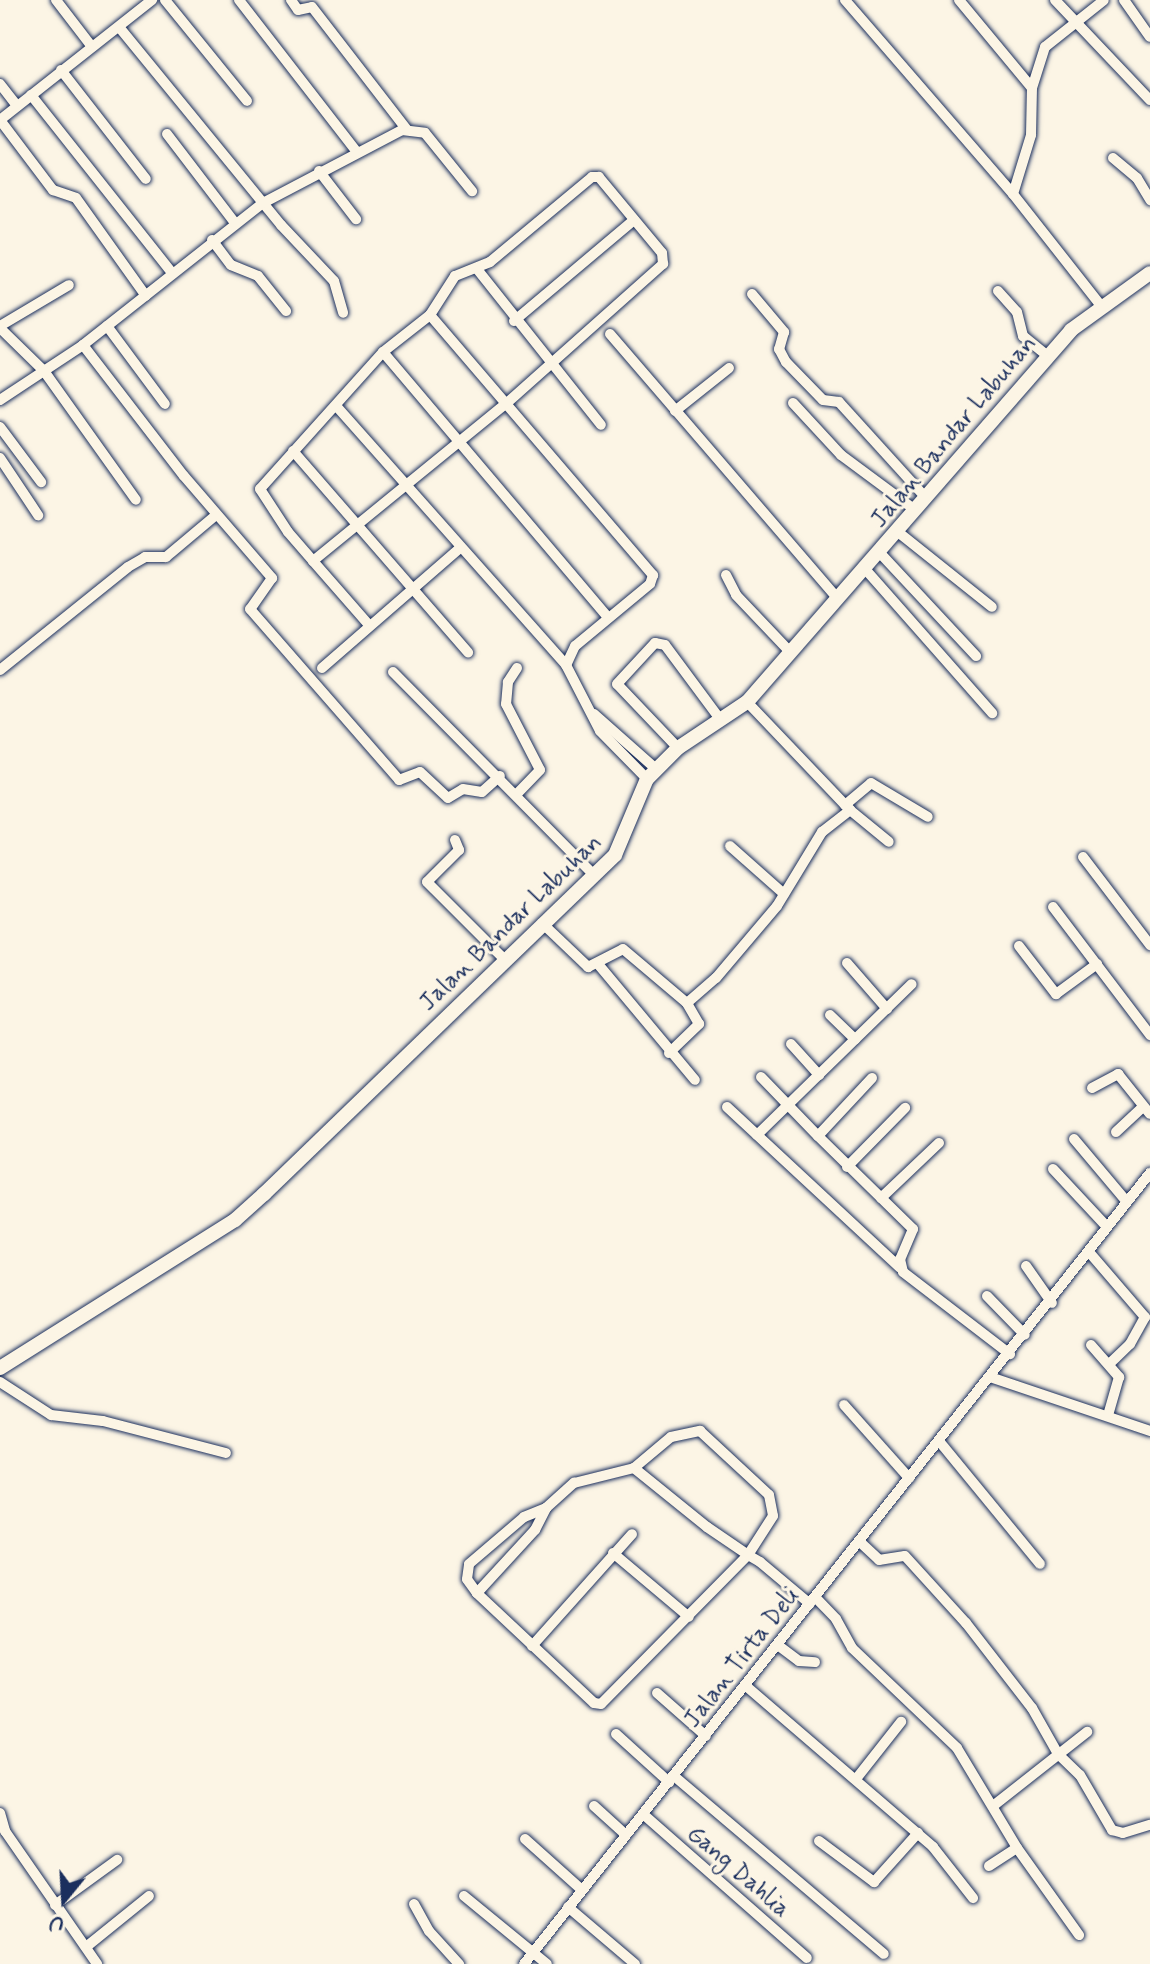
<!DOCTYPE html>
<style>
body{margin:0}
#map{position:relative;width:1150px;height:1964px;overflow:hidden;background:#fcf5e5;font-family:Mynerve,sans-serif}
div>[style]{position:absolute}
.roads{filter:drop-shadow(0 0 2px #1b2f5e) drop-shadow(0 0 2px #1b2f5e)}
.minor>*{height:10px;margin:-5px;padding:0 5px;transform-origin:5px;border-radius:5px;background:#fcf5e5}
.major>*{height:14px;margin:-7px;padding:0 7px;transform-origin:7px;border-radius:7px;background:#fcf5e5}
span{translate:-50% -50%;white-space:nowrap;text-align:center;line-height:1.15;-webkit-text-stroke:6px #fcf5e5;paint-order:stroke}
.street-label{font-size:24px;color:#1b2f5e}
.north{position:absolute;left:24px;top:1860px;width:80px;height:80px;-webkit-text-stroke:6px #fcf5e5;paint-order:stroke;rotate:198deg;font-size:22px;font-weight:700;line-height:32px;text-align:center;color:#1b2f5e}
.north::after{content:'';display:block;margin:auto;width:28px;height:36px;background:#1b2f5e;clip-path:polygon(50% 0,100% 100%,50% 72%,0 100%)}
</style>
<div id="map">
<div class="roads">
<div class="minor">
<div style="left:56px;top:0;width:59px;rotate:52.5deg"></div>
<div style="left:165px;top:0;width:130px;rotate:50.9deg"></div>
<div style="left:239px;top:0;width:192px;rotate:52.2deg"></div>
<div style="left:291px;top:0;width:12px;rotate:55deg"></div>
<div style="left:298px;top:10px;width:14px;rotate:-12deg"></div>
<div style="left:312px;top:7px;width:155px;rotate:52.3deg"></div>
<div style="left:845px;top:0;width:257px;rotate:49.1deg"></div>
<div style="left:1013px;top:194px;width:144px;rotate:51.8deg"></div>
<div style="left:959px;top:0;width:114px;rotate:50.3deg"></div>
<div style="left:1055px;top:0;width:138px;rotate:46.5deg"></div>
<div style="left:1124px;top:0;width:45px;rotate:54.9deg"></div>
<div style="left:119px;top:27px;width:256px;rotate:50.7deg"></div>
<div style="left:281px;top:225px;width:77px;rotate:46.6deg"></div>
<div style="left:334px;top:281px;width:33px;rotate:74deg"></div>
<div style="left:61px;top:70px;width:138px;rotate:52.1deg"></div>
<div style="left:0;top:84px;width:28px;rotate:52deg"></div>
<div style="left:31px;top:95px;width:228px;rotate:51.6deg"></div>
<div style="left:0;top:120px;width:88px;rotate:52.9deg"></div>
<div style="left:53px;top:190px;width:24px;rotate:19deg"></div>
<div style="left:76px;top:198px;width:120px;rotate:54.5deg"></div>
<div style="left:0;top:120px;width:194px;rotate:-38.3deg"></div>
<div style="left:167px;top:134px;width:112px;rotate:52.6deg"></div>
<div style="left:1113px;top:158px;width:31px;rotate:40deg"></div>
<div style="left:1137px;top:178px;width:26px;rotate:59deg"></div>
<div style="left:319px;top:171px;width:61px;rotate:52.4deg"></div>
<div style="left:1013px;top:194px;width:62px;rotate:-73deg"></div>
<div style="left:1031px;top:135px;width:47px;rotate:-88.8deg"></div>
<div style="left:1032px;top:88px;width:43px;rotate:-72.4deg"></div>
<div style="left:1045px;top:47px;width:75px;rotate:-38.5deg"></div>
<div style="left:212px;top:240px;width:31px;rotate:53deg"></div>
<div style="left:231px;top:265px;width:29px;rotate:22deg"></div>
<div style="left:258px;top:276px;width:45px;rotate:51.3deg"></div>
<div style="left:477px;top:269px;width:199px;rotate:51.5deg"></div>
<div style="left:998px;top:291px;width:28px;rotate:48deg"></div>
<div style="left:1017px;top:312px;width:25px;rotate:76deg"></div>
<div style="left:1023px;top:336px;width:32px;rotate:39deg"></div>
<div style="left:752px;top:294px;width:50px;rotate:49.9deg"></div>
<div style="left:784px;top:332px;width:18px;rotate:106deg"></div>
<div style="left:779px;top:349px;width:15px;rotate:62deg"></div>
<div style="left:786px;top:362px;width:53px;rotate:45.8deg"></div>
<div style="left:823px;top:400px;width:16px;rotate:7deg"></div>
<div style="left:839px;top:402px;width:130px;rotate:47.8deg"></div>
<div style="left:430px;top:315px;width:343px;rotate:49.4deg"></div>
<div style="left:653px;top:575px;width:9px;rotate:108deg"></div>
<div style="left:650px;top:584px;width:97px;rotate:140.4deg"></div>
<div style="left:575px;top:646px;width:21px;rotate:115deg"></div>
<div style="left:566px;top:665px;width:74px;rotate:62.7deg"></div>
<div style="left:600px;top:731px;width:67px;rotate:45.6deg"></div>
<div style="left:514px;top:321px;width:157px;rotate:-40.1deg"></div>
<div style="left:0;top:326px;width:80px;rotate:-30.7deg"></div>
<div style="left:107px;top:326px;width:97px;rotate:53.4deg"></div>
<div style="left:0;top:328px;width:62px;rotate:44.3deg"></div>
<div style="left:44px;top:371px;width:158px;rotate:54.5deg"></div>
<div style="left:610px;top:334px;width:350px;rotate:49.3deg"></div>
<div style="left:83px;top:345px;width:165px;rotate:52.4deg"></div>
<div style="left:184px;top:476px;width:135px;rotate:49.2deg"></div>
<div style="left:272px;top:578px;width:38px;rotate:125deg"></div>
<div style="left:250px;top:609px;width:227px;rotate:48.9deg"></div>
<div style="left:399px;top:780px;width:22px;rotate:-21deg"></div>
<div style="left:420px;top:772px;width:38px;rotate:43deg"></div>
<div style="left:448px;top:798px;width:17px;rotate:-31deg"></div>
<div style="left:463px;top:789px;width:19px;rotate:9deg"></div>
<div style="left:482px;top:792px;width:24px;rotate:-42deg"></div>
<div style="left:383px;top:352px;width:348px;rotate:49.7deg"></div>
<div style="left:0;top:400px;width:100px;rotate:-33.5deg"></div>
<div style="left:83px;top:345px;width:229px;rotate:-38.3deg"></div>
<div style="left:263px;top:203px;width:157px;rotate:-27.7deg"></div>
<div style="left:402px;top:130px;width:23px;rotate:7deg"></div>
<div style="left:425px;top:133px;width:75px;rotate:51deg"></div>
<div style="left:793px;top:403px;width:71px;rotate:47.3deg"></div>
<div style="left:841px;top:455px;width:92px;rotate:36.6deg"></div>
<div style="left:338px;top:408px;width:344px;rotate:48.4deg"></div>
<div style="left:675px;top:411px;width:69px;rotate:-38.5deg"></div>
<div style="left:0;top:427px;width:69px;rotate:53.3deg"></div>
<div style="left:293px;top:451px;width:267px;rotate:49deg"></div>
<div style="left:0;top:458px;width:69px;rotate:56.3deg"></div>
<div style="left:898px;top:532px;width:120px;rotate:38.6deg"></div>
<div style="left:880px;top:553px;width:141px;rotate:47deg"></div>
<div style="left:313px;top:561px;width:252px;rotate:-39.2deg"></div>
<div style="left:508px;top:402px;width:208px;rotate:-41.7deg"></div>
<div style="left:663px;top:264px;width:11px;rotate:-95deg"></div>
<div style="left:662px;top:253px;width:99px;rotate:-129.7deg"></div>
<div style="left:599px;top:177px;width:7px;rotate:180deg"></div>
<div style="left:592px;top:177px;width:133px;rotate:140.2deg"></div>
<div style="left:490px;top:262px;width:38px;rotate:158deg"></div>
<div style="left:455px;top:276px;width:46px;rotate:122.7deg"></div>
<div style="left:430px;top:315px;width:60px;rotate:141.8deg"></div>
<div style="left:383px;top:352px;width:184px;rotate:131.9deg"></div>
<div style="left:260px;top:489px;width:51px;rotate:56.9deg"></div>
<div style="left:288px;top:532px;width:38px;rotate:49deg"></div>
<div style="left:313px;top:561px;width:85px;rotate:48.8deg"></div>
<div style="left:866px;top:570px;width:191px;rotate:48.6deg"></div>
<div style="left:726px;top:575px;width:22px;rotate:63deg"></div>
<div style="left:736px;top:595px;width:79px;rotate:46.5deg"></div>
<div style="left:322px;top:668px;width:184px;rotate:-41deg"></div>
<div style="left:517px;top:668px;width:17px;rotate:123deg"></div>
<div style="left:508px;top:682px;width:22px;rotate:95deg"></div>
<div style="left:506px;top:704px;width:74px;rotate:62.7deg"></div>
<div style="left:540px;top:770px;width:32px;rotate:134deg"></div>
<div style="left:0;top:670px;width:164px;rotate:-38.8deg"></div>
<div style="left:128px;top:567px;width:20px;rotate:-30deg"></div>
<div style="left:145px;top:557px;width:21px"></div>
<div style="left:166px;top:557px;width:65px;rotate:-40deg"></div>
<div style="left:393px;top:672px;width:286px;rotate:45.3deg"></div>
<div style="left:594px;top:714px;width:83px;rotate:41.6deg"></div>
<div style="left:678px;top:748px;width:88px;rotate:-133.6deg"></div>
<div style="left:617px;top:684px;width:56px;rotate:-47.2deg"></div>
<div style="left:655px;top:643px;width:10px;rotate:11deg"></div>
<div style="left:665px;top:645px;width:92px;rotate:53.4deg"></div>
<div style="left:845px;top:805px;width:34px;rotate:-40deg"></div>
<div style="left:871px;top:783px;width:66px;rotate:30.8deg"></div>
<div style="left:850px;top:810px;width:50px;rotate:39.4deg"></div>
<div style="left:455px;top:840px;width:11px;rotate:68deg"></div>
<div style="left:459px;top:850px;width:45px;rotate:135deg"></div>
<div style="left:427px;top:882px;width:109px;rotate:45deg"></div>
<div style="left:730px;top:846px;width:72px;rotate:41.6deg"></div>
<div style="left:1083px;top:857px;width:111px;rotate:52.7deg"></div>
<div style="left:1053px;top:907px;width:161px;rotate:52.8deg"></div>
<div style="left:542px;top:923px;width:64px;rotate:43.7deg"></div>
<div style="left:588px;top:967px;width:39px;rotate:-27deg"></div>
<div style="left:623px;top:949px;width:84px;rotate:40.2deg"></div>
<div style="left:687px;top:1003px;width:38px;rotate:-41deg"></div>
<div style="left:716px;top:978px;width:94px;rotate:-49.7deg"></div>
<div style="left:777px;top:906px;width:87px;rotate:-58.7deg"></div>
<div style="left:822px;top:832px;width:36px;rotate:-38deg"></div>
<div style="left:850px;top:810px;width:149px;rotate:-133.6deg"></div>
<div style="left:1019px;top:946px;width:61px;rotate:52.4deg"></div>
<div style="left:1056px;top:994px;width:51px;rotate:-36.2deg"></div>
<div style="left:847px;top:963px;width:61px;rotate:49deg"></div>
<div style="left:598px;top:964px;width:151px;rotate:50.1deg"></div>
<div style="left:830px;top:1015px;width:35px;rotate:44deg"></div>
<div style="left:791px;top:1044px;width:42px;rotate:47.9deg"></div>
<div style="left:669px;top:1053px;width:42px;rotate:-44deg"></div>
<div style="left:699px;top:1024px;width:24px;rotate:-120deg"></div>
<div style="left:761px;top:1077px;width:82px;rotate:46deg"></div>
<div style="left:872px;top:1078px;width:79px;rotate:133deg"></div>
<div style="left:818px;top:1136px;width:133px;rotate:44.4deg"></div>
<div style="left:913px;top:1229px;width:33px;rotate:113deg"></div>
<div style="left:900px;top:1259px;width:13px;rotate:77deg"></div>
<div style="left:903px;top:1272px;width:135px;rotate:37.5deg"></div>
<div style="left:1092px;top:1088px;width:30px;rotate:-28deg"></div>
<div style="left:1118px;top:1074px;width:51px;rotate:51.3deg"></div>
<div style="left:727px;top:1107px;width:236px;rotate:42.9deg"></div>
<div style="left:1116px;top:1132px;width:37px;rotate:-43deg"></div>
<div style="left:757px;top:1135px;width:216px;rotate:-44.3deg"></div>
<div style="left:1074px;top:1139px;width:82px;rotate:49.9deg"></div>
<div style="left:847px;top:1167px;width:83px;rotate:-45.5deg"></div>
<div style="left:1053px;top:1169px;width:79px;rotate:47deg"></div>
<div style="left:881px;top:1198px;width:80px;rotate:-43.5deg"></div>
<div style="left:1089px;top:1252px;width:86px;rotate:49.3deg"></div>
<div style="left:1145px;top:1317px;width:31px;rotate:119deg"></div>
<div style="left:1130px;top:1344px;width:28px;rotate:136deg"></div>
<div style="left:1026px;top:1266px;width:45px;rotate:54.9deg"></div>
<div style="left:987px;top:1296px;width:54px;rotate:45.7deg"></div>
<div style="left:1091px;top:1345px;width:43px;rotate:48.8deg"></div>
<div style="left:1119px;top:1377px;width:40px;rotate:106deg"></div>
<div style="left:990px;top:1377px;width:169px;rotate:18.6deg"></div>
<div style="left:0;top:1382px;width:61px;rotate:32.9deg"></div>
<div style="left:51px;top:1415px;width:52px;rotate:6.6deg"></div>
<div style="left:103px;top:1421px;width:127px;rotate:14.6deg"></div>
<div style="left:844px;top:1405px;width:98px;rotate:48.3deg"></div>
<div style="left:939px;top:1441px;width:159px;rotate:50.6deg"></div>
<div style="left:634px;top:1468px;width:48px;rotate:-40deg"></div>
<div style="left:671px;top:1437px;width:30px;rotate:-12deg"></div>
<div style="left:700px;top:1431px;width:94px;rotate:42.8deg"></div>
<div style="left:769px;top:1495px;width:21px;rotate:79deg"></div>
<div style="left:773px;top:1516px;width:46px;rotate:122.7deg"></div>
<div style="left:748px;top:1555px;width:209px;rotate:134.6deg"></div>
<div style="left:601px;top:1704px;width:7px;rotate:-172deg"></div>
<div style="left:594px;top:1703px;width:161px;rotate:-136.8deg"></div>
<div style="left:477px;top:1593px;width:86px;rotate:-47.4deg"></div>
<div style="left:535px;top:1530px;width:25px;rotate:-63deg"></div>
<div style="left:546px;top:1508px;width:38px;rotate:-42deg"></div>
<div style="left:574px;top:1483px;width:62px;rotate:-14deg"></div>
<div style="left:634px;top:1468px;width:94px;rotate:38.9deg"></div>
<div style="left:707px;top:1527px;width:50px;rotate:34.3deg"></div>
<div style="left:748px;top:1555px;width:14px;rotate:30deg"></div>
<div style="left:760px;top:1562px;width:65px;rotate:40deg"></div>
<div style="left:860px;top:1542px;width:26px;rotate:43deg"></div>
<div style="left:879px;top:1560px;width:26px;rotate:-9deg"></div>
<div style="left:905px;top:1556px;width:91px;rotate:47.7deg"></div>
<div style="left:966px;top:1623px;width:108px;rotate:52.2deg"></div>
<div style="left:1032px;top:1708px;width:53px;rotate:60.5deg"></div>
<div style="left:1058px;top:1754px;width:30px;rotate:44deg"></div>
<div style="left:1080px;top:1775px;width:64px;rotate:59.8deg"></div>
<div style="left:1112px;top:1830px;width:11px;rotate:15deg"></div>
<div style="left:1123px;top:1833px;width:28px;rotate:-17deg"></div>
<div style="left:613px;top:1553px;width:99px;rotate:40.1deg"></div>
<div style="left:477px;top:1593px;width:17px;rotate:-126deg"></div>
<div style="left:467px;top:1579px;width:15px;rotate:-82deg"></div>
<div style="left:469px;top:1564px;width:72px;rotate:-40.5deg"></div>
<div style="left:524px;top:1517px;width:24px;rotate:-22deg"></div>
<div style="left:816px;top:1598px;width:29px;rotate:46deg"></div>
<div style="left:836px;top:1619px;width:33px;rotate:61deg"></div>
<div style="left:852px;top:1648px;width:145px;rotate:43.6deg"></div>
<div style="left:957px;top:1748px;width:117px;rotate:59deg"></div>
<div style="left:1017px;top:1848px;width:107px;rotate:54.5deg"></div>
<div style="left:532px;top:1646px;width:150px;rotate:-48.2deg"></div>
<div style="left:779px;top:1646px;width:25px;rotate:37deg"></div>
<div style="left:799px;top:1661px;width:16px;rotate:4deg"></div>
<div style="left:746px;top:1686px;width:247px;rotate:40.7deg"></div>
<div style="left:933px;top:1847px;width:65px;rotate:51.9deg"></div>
<div style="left:657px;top:1693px;width:65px;rotate:41.3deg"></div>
<div style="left:616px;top:1734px;width:72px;rotate:42.2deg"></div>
<div style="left:674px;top:1776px;width:275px;rotate:40.3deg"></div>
<div style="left:856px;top:1779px;width:73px;rotate:-51.7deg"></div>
<div style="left:594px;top:1806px;width:43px;rotate:42.2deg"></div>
<div style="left:993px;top:1806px;width:120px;rotate:-38.2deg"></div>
<div style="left:0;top:1813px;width:19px;rotate:74deg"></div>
<div style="left:5px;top:1831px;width:162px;rotate:55.3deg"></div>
<div style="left:643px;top:1814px;width:218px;rotate:41.3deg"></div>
<div style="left:525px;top:1839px;width:76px;rotate:41.8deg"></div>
<div style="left:819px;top:1841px;width:69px;rotate:36.7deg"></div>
<div style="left:874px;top:1882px;width:66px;rotate:-48.1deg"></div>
<div style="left:989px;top:1866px;width:33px;rotate:-33deg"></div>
<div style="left:464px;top:1896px;width:107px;rotate:39.3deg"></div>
<div style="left:414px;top:1904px;width:31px;rotate:61deg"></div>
<div style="left:429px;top:1931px;width:45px;rotate:47.7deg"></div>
<div style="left:55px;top:1905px;width:77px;rotate:-36deg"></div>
<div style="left:568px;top:1907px;width:88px;rotate:40.4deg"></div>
<div style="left:86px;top:1947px;width:81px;rotate:-39deg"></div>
<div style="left:524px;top:1964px;width:1009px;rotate:-51.64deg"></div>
</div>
<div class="major">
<div style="left:0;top:1368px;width:278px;rotate:-32.2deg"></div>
<div style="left:235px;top:1220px;width:39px;rotate:-42deg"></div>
<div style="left:264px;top:1194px;width:488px;rotate:-44deg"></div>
<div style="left:615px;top:855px;width:82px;rotate:-67.2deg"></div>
<div style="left:647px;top:779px;width:44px;rotate:-45deg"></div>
<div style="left:678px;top:748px;width:83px;rotate:-33.7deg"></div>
<div style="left:747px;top:702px;width:493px;rotate:-48.9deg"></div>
<div style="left:1071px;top:330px;width:97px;rotate:-35.8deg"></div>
</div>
</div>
<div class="street-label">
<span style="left:954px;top:432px;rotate:-50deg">Jalan Bandar Labuhan</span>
<span style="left:511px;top:923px;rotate:-44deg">Jalan Bandar Labuhan</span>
<span style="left:742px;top:1658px;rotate:-52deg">Jalan Tirta Deli</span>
<span style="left:738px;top:1872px;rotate:41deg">Gang Dahlia</span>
</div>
<div class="north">U</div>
</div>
